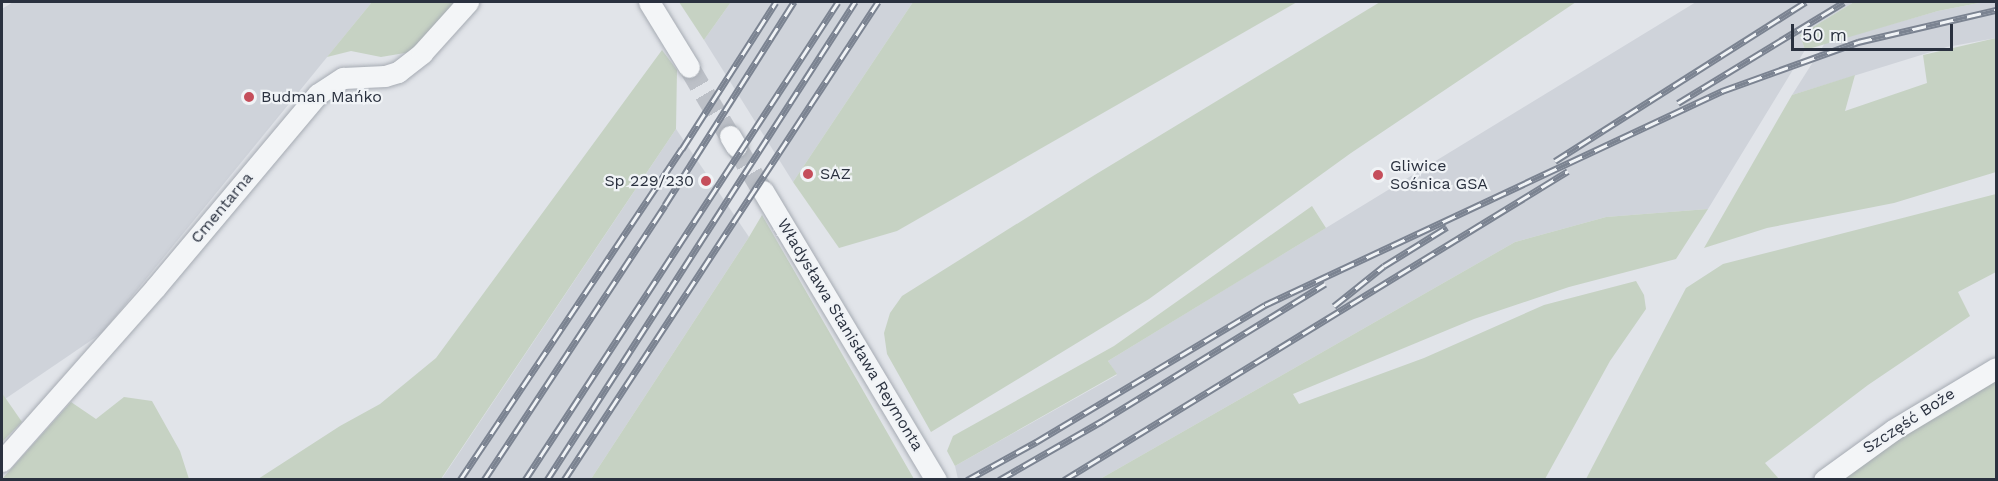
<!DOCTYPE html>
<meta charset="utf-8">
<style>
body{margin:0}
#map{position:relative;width:1998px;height:481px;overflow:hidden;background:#e1e4e9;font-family:"Work Sans",sans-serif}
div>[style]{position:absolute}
.built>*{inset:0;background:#cfd3da}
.green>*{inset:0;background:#c6d2c3}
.minor-tunnel>*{height:21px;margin-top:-10.5px;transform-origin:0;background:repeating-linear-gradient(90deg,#bcc0c7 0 21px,transparent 0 31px)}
.roads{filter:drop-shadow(0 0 2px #a6abb3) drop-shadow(0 0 2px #a6abb3)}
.minor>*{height:21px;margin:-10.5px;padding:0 10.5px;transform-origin:10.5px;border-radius:10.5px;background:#f3f5f7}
.rail>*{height:7px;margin-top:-3.5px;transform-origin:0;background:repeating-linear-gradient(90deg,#f0f3f6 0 14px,#7b8391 0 28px);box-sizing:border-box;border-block:2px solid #7b8391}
.dots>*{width:16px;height:16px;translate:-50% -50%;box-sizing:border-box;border:3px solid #f0f3f6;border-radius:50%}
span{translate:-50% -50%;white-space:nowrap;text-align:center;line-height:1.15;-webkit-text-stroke:4.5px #f0f3f6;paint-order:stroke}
.poi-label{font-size:16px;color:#2a313f}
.left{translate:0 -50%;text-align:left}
.right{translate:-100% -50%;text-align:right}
.street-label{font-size:16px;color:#2a313f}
.frame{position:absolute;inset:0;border:3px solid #2a313f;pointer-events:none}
.scale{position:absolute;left:1791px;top:24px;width:162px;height:27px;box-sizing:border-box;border:3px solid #2a313f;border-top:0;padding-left:8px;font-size:18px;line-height:21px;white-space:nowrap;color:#2a313f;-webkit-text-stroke:4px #f0f3f6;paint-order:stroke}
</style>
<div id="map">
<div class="built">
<div style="clip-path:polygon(13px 2px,372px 2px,102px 333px,5px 399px,2px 393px,2px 9px)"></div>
<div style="clip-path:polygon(731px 2px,913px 2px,793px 182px,704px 40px)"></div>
<div style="clip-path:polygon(1696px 2px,1854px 2px,1800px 35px,1805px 50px,1708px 209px,1606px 217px,1515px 242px,1100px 479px,958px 479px,955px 466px,1117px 375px,1108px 361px)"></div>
<div style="clip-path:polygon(1984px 2px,1996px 2px,1996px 38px,1947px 47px,1792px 95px,1825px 43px,1938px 11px)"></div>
<div style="clip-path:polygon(676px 129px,749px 237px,591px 479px,441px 480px)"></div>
</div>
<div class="green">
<div style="clip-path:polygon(372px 2px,455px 2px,411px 52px,381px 57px,351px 51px,327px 57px)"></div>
<div style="clip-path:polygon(679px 2px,731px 2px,704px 40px)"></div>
<div style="clip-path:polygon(913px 2px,1297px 2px,897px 231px,839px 248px,793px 182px)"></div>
<div style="clip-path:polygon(1380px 2px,1576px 2px,1351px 153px,1149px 299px,931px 432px,887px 354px,884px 333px,890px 313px,902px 296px,1093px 176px)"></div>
<div style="clip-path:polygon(1854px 2px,1984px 2px,1938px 11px,1805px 50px,1800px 35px)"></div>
<div style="clip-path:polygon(1996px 38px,1996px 172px,1894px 203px,1767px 228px,1704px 248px,1792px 95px,1855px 75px,1845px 111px,1927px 83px,1923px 55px)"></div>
<div style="clip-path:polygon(662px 50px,677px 70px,676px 129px,441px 479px,258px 479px,340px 426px,380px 404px,436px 358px)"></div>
<div style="clip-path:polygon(1996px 194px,1996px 272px,1958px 292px,1970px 316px,1868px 385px,1765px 463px,1779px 479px,1586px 479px,1686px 288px,1723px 264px)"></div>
<div style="clip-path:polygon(1312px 206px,1326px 228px,1108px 361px,1117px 374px,955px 466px,947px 451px,953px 436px,1114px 346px)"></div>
<div style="clip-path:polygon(1708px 209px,1676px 259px,1569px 287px,1474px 319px,1293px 394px,1299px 404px,1424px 358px,1544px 305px,1636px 281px,1644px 295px,1646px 309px,1610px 361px,1545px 479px,1100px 479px,1515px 242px,1606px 217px)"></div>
<div style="clip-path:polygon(762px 215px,914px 479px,591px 479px,749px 237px)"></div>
<div style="clip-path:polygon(1996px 381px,1996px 479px,1843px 480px,1856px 468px,1961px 399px)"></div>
<div style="clip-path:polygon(2px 393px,22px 422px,2px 442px)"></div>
<div style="clip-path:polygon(124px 397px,152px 401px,180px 451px,189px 479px,2px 479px,71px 402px,96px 419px)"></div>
</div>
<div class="minor-tunnel">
<div style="left:689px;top:67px;width:80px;rotate:59.3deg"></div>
<div style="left:736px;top:146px;width:52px;rotate:59deg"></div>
</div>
<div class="roads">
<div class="minor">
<div style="left:649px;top:2px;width:76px;rotate:58.4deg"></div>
<div style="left:730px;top:136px;width:12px;rotate:59deg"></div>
<div style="left:763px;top:191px;width:337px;rotate:59.1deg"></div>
<div style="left:2px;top:461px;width:231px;rotate:-48.5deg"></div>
<div style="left:155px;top:288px;width:253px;rotate:-50deg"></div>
<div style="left:318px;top:94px;width:30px;rotate:-33deg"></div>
<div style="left:343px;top:78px;width:42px;rotate:-2.7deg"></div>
<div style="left:385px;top:76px;width:14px;rotate:-17deg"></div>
<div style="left:398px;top:72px;width:31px;rotate:-38deg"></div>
<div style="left:422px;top:53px;width:69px;rotate:-48deg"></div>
<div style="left:1824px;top:480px;width:85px;rotate:-35.9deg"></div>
<div style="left:1893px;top:430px;width:120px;rotate:-31deg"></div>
</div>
</div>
<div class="rail">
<div style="left:1678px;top:103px;width:194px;rotate:-31.3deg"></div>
<div style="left:1555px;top:161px;width:297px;rotate:-32.4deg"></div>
<div style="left:1334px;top:306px;width:64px;rotate:-38.7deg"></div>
<div style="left:1384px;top:266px;width:74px;rotate:-31.8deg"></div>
<div style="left:460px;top:480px;width:399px;rotate:-56.2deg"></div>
<div style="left:682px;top:149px;width:174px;rotate:-57.4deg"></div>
<div style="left:484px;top:480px;width:329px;rotate:-56.6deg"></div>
<div style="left:665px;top:205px;width:241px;rotate:-57.6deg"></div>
<div style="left:525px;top:480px;width:571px;rotate:-56.78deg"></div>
<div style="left:547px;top:480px;width:569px;rotate:-57.2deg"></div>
<div style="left:564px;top:480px;width:572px;rotate:-56.7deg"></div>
<div style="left:967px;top:480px;width:79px;rotate:-28.8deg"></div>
<div style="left:1036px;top:442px;width:267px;rotate:-30.9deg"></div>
<div style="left:1265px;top:305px;width:505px;rotate:-25.09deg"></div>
<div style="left:1722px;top:91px;width:145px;rotate:-19.8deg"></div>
<div style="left:1858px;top:42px;width:142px;rotate:-13.1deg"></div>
<div style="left:999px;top:480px;width:119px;rotate:-29.8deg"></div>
<div style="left:1102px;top:421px;width:262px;rotate:-31.6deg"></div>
<div style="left:1064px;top:480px;width:591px;rotate:-31.51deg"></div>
</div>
<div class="dots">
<div style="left:249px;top:97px;background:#c54e5b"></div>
<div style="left:808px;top:174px;background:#c54e5b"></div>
<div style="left:1378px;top:175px;background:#c54e5b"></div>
<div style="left:706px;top:181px;background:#c54e5b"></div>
</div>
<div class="poi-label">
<span class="left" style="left:261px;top:97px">Budman Mańko</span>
<span class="left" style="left:1390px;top:175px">Gliwice<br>Sośnica GSA</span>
<span class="left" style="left:820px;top:174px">SAZ</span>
<span class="right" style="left:694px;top:181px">Sp 229/230</span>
</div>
<div class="street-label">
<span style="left:222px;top:208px;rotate:-50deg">Cmentarna</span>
<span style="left:850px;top:335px;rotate:59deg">Władysława Stanisława Reymonta</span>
<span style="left:1909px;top:421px;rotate:-33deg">Szczęść Boże</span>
</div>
<div class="frame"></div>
<div class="scale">50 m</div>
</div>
